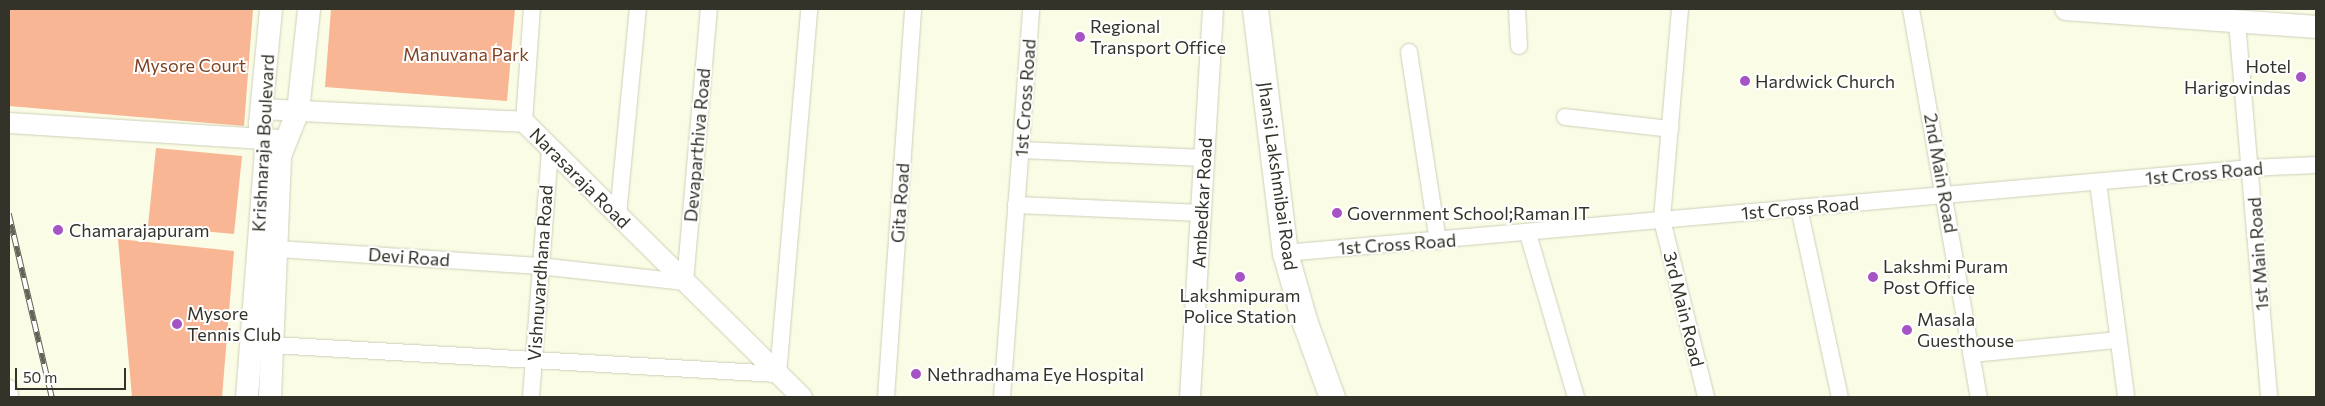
<!DOCTYPE html>
<style>
body{margin:0}
#map{position:relative;width:2325px;height:406px;overflow:hidden;background:#fbfce5;font-family:Commissioner,sans-serif}
div>[style]{position:absolute}
.green>*{inset:0;background:#f8b695}
.roads{filter:drop-shadow(0 0 1px #cfcfb9) drop-shadow(0 0 1px #cfcfb9)}
.minor>*{height:16px;margin:-8px;padding:0 8px;transform-origin:8px;border-radius:8px;background:#fff}
.tertiary>*{height:20px;margin:-10px;padding:0 10px;transform-origin:10px;border-radius:10px;background:#fff}
.secondary>*{height:22px;margin:-11px;padding:0 11px;transform-origin:11px;border-radius:11px;background:#fff}
.primary>*{height:25px;margin:-12.5px;padding:0 12.5px;transform-origin:12.5px;border-radius:12.5px;background:#fff}
.rail>*{height:5.5px;margin-top:-2.75px;transform-origin:0;background:repeating-linear-gradient(90deg,#fff 0 11px,#636457 0 22px);box-sizing:border-box;border-block:1px solid #636457}
.dots>*{width:14px;height:14px;translate:-50% -50%;box-sizing:border-box;border:2px solid #fff;border-radius:50%}
span{translate:-50% -50%;white-space:nowrap;text-align:center;line-height:1.15;-webkit-text-stroke:4px #fff;paint-order:stroke}
.poi-label{font-size:18px;color:#33332a}
.left{translate:0 -50%;text-align:left}
.right{translate:-100% -50%;text-align:right}
.park-label{font-size:18px;color:#7d4222}
.street-label{font-size:18px;color:#33332a}
.frame{position:absolute;inset:0;border:10px solid #33332a;pointer-events:none}
.scale{position:absolute;left:15px;top:368px;width:111px;height:22px;box-sizing:border-box;border:2px solid #33332a;border-top:0;padding-left:6px;font-size:15px;line-height:18px;white-space:nowrap;color:#33332a;-webkit-text-stroke:4px #fff;paint-order:stroke}
</style>
<div id="map">
<div class="green">
<div style="clip-path:polygon(9px 9px,253px 9px,244px 126px,9px 106px)"></div>
<div style="clip-path:polygon(331px 9px,515px 9px,507px 101px,325px 87px)"></div>
<div style="clip-path:polygon(156px 148px,242px 156px,234px 234px,148px 226px)"></div>
<div style="clip-path:polygon(118px 239px,234px 251px,222px 397px,132px 397px)"></div>
</div>
<div class="roads">
<div class="minor">
<div style="left:1517px;top:9px;width:37px;rotate:87deg"></div>
<div style="left:1680px;top:9px;width:212px;rotate:94.9deg"></div>
<div style="left:1662px;top:220px;width:182px;rotate:76deg"></div>
<div style="left:1911px;top:9px;width:394px;rotate:80.1deg"></div>
<div style="left:2237px;top:22px;width:376px;rotate:85.1deg"></div>
<div style="left:1409px;top:52px;width:191px;rotate:81.3deg"></div>
<div style="left:1565px;top:117px;width:106px;rotate:6.5deg"></div>
<div style="left:524px;top:122px;width:113px;rotate:-86deg"></div>
<div style="left:1021px;top:150px;width:184px;rotate:2.5deg"></div>
<div style="left:2098px;top:183px;width:216px;rotate:82.5deg"></div>
<div style="left:1016px;top:205px;width:186px;rotate:2.5deg"></div>
<div style="left:1799px;top:208px;width:193px;rotate:77.8deg"></div>
<div style="left:618px;top:215px;width:207px;rotate:-84.5deg"></div>
<div style="left:1528px;top:234px;width:170px;rotate:73.6deg"></div>
<div style="left:278px;top:249px;width:262px;rotate:3.7deg"></div>
<div style="left:539px;top:266px;width:147px;rotate:6.3deg"></div>
<div style="left:685px;top:282px;width:274px;rotate:-85deg"></div>
<div style="left:1285px;top:253px;width:970px;rotate:-5.03deg"></div>
<div style="left:2251px;top:168px;width:65px;rotate:-2.6deg"></div>
<div style="left:272px;top:345px;width:507px;rotate:3.28deg"></div>
<div style="left:778px;top:374px;width:366px;rotate:-85.1deg"></div>
<div style="left:1972px;top:354px;width:147px;rotate:-5.5deg"></div>
<div style="left:9px;top:388px;width:9px;rotate:84deg"></div>
<div style="left:531px;top:397px;width:250px;rotate:-85.6deg"></div>
<div style="left:886px;top:397px;width:389px;rotate:-86deg"></div>
<div style="left:1002px;top:397px;width:389px;rotate:-85.7deg"></div>
</div>
<div class="tertiary">
<div style="left:261px;top:109px;width:263px;rotate:2.8deg"></div>
<div style="left:524px;top:122px;width:391px;rotate:44.7deg"></div>
<div style="left:9px;top:123px;width:271px;rotate:3.6deg"></div>
<div style="left:1190px;top:397px;width:389px;rotate:-86.6deg"></div>
</div>
<div class="secondary">
<div style="left:2066px;top:9px;width:251px;rotate:4.1deg"></div>
<div style="left:247px;top:397px;width:247px;rotate:-85.6deg"></div>
<div style="left:266px;top:151px;width:28px;rotate:-103deg"></div>
<div style="left:260px;top:124px;width:116px;rotate:-84.5deg"></div>
<div style="left:270px;top:397px;width:241px;rotate:-87.6deg"></div>
<div style="left:280px;top:156px;width:48px;rotate:-68.2deg"></div>
<div style="left:298px;top:111px;width:103px;rotate:-83.8deg"></div>
</div>
<div class="primary">
<div style="left:1255px;top:9px;width:246px;rotate:83deg"></div>
<div style="left:1285px;top:253px;width:73px;rotate:74.1deg"></div>
<div style="left:1305px;top:323px;width:79px;rotate:70deg"></div>
</div>
</div>
<div class="rail">
<div style="left:9px;top:214px;width:188px;rotate:76.8deg"></div>
</div>
<div class="dots">
<div style="left:1080px;top:37px;background:#a653c3"></div>
<div style="left:2301px;top:77px;background:#a653c3"></div>
<div style="left:1745px;top:81px;background:#a653c3"></div>
<div style="left:1337px;top:213px;background:#a653c3"></div>
<div style="left:58px;top:230px;background:#a653c3"></div>
<div style="left:1240px;top:277px;background:#a653c3"></div>
<div style="left:1873px;top:277px;background:#a653c3"></div>
<div style="left:177px;top:324px;background:#a653c3"></div>
<div style="left:1907px;top:330px;background:#a653c3"></div>
<div style="left:916px;top:374px;background:#a653c3"></div>
</div>
<div class="poi-label">
<span class="left" style="left:1090px;top:37px">Regional<br>Transport Office</span>
<span class="right" style="left:2291px;top:77px">Hotel<br>Harigovindas</span>
<span class="left" style="left:1755px;top:81px">Hardwick Church</span>
<span class="left" style="left:1347px;top:213px">Government School;Raman IT</span>
<span class="left" style="left:69px;top:230px">Chamarajapuram</span>
<span class="left" style="left:1883px;top:277px">Lakshmi Puram<br>Post Office</span>
<span style="left:1240px;top:306px">Lakshmipuram<br>Police Station</span>
<span class="left" style="left:187px;top:324px">Mysore<br>Tennis Club</span>
<span class="left" style="left:1917px;top:330px">Masala<br>Guesthouse</span>
<span class="left" style="left:927px;top:374px">Nethradhama Eye Hospital</span>
</div>
<div class="park-label">
<span style="left:466px;top:54px">Manuvana Park</span>
<span style="left:190px;top:65px">Mysore Court</span>
</div>
<div class="street-label">
<span style="left:1025px;top:98px;rotate:-86deg">1st Cross Road</span>
<span style="left:263px;top:143px;rotate:-87deg">Krishnaraja Boulevard</span>
<span style="left:697px;top:145px;rotate:-85deg">Devaparthiva Road</span>
<span style="left:1941px;top:173px;rotate:80deg">2nd Main Road</span>
<span style="left:2204px;top:173px;rotate:-5deg">1st Cross Road</span>
<span style="left:1278px;top:176px;rotate:82deg">Jhansi Lakshmibai Road</span>
<span style="left:580px;top:178px;rotate:45deg">Narasaraja Road</span>
<span style="left:900px;top:203px;rotate:-86deg">Gita Road</span>
<span style="left:1202px;top:203px;rotate:-87deg">Ambedkar Road</span>
<span style="left:1800px;top:208px;rotate:-5deg">1st Cross Road</span>
<span style="left:1397px;top:244px;rotate:-4deg">1st Cross Road</span>
<span style="left:2258px;top:254px;rotate:-94deg">1st Main Road</span>
<span style="left:409px;top:257px;rotate:4deg">Devi Road</span>
<span style="left:540px;top:273px;rotate:-86deg">Vishnuvardhana Road</span>
<span style="left:1684px;top:309px;rotate:76deg">3rd Main Road</span>
</div>
<div class="frame"></div>
<div class="scale">50 m</div>
</div>
